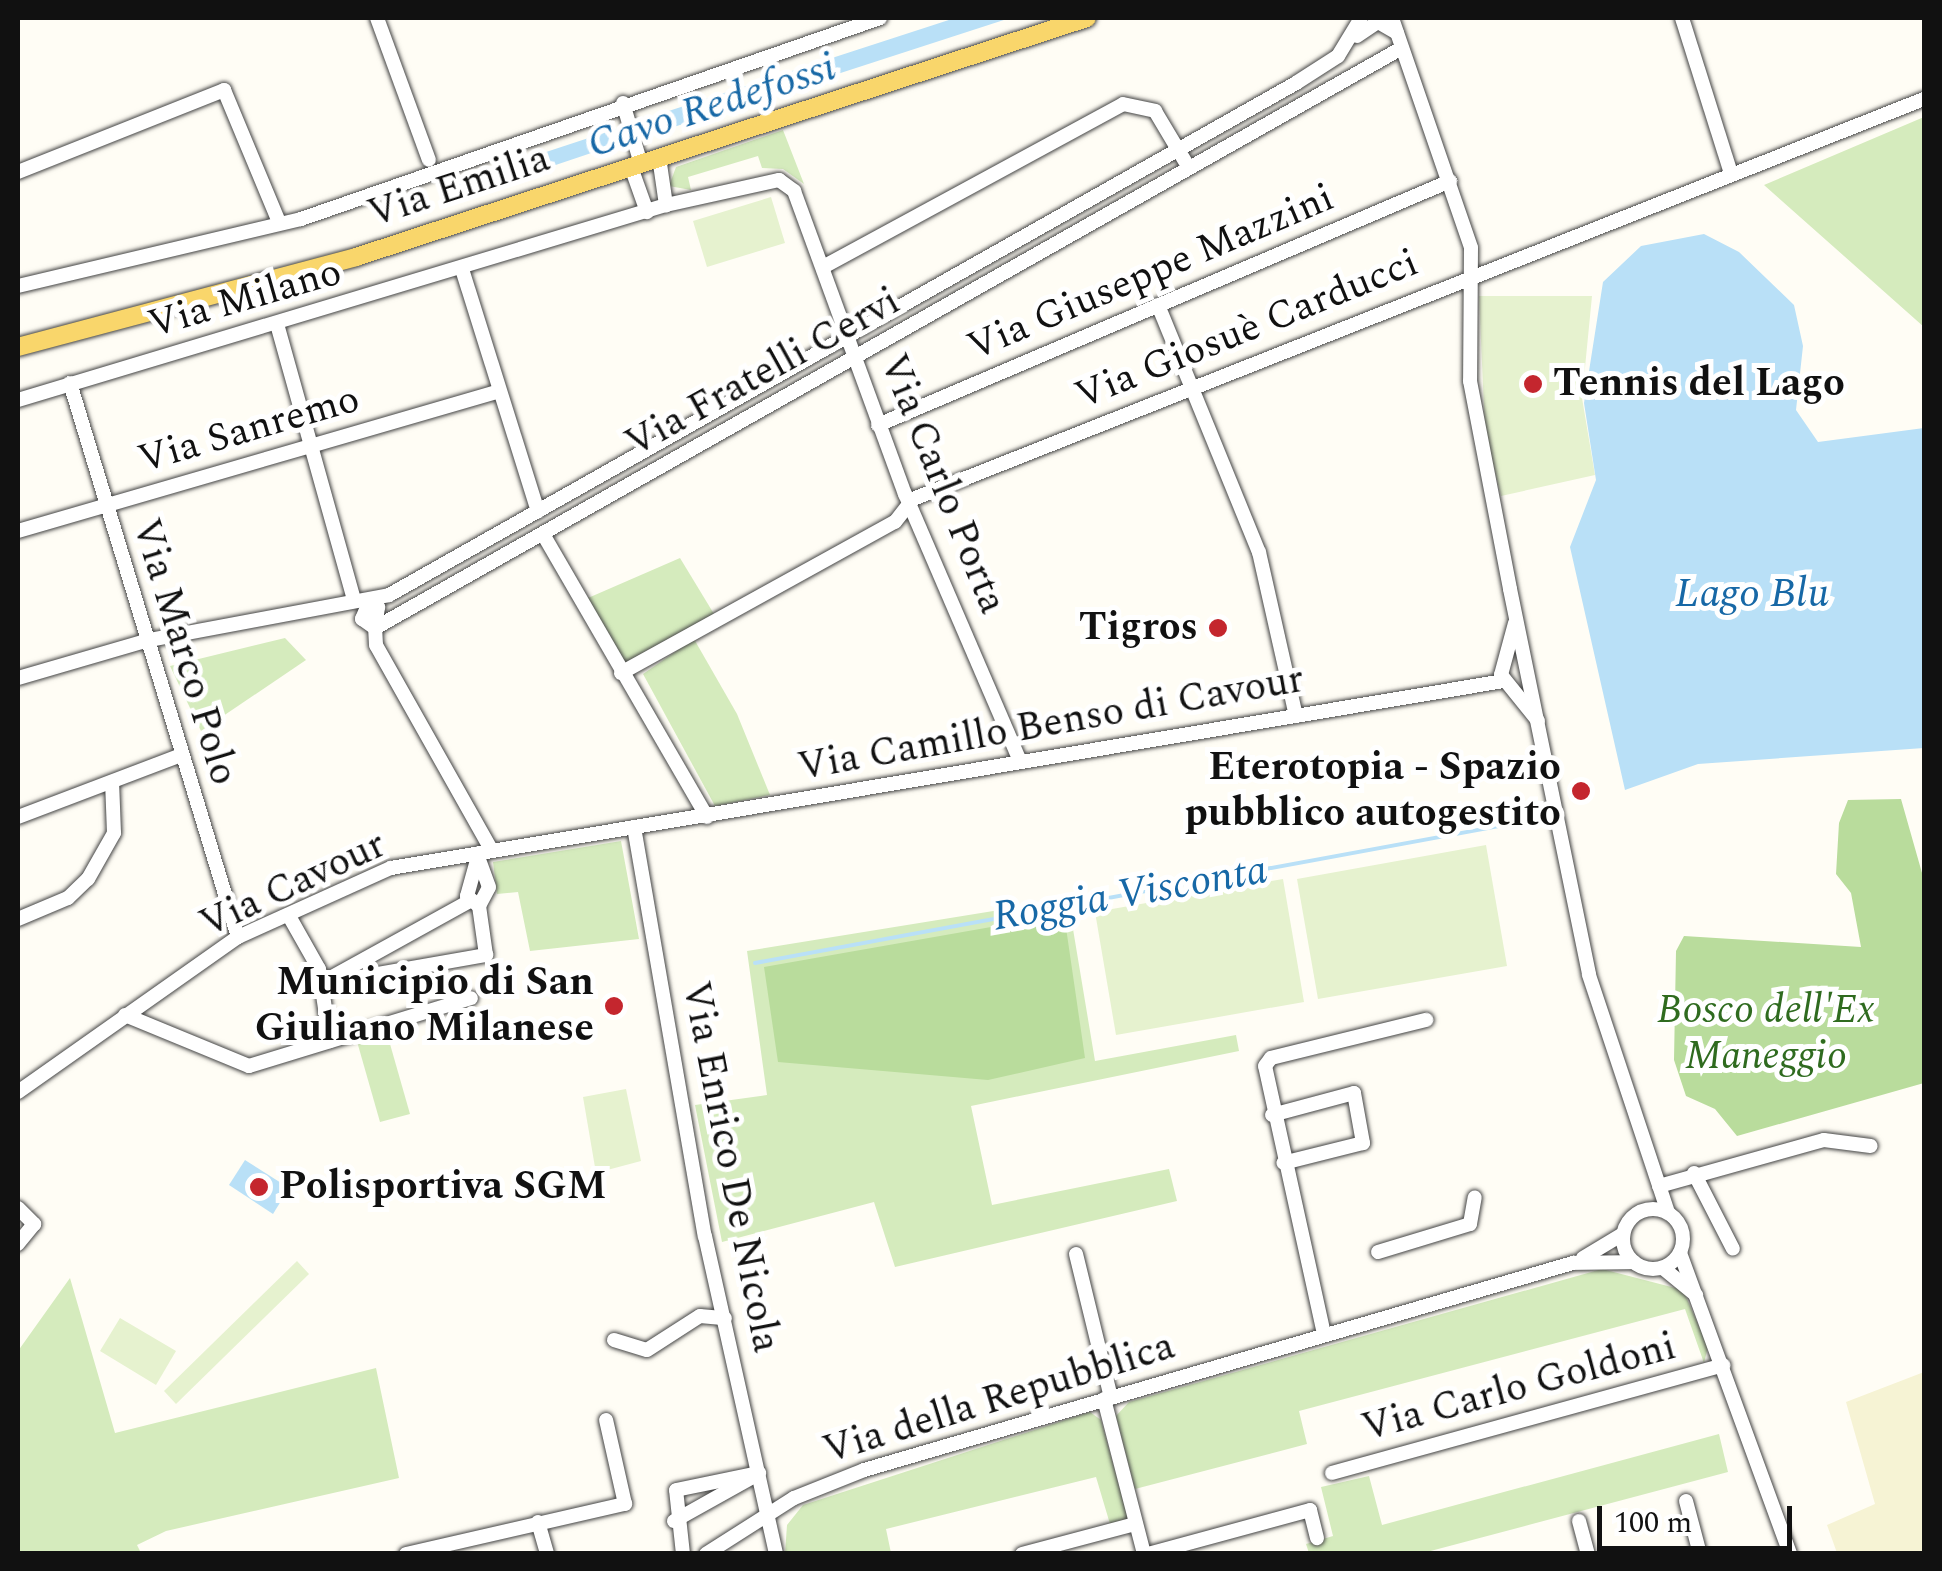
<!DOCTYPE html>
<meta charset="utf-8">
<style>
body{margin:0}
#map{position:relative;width:1942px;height:1571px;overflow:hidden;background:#fffdf5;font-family:Spectral,serif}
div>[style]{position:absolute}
.farmland>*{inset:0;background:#f6f3d4}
.green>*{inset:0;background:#d5ebbd}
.forest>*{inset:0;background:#b9dc9c}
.pitch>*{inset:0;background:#e6f2cf}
.water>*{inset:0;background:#b9e0f7}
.stream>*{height:4px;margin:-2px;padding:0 2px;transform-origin:2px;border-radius:2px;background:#b9e0f7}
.roads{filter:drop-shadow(0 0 2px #444) drop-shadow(0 0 2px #444)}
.minor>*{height:14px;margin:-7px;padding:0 7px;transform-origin:7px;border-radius:7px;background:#fff}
.minor>.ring{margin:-7px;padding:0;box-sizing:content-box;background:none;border:14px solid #fff;border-radius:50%}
.major>*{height:18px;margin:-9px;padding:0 9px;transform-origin:9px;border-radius:9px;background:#f9d66b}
.dots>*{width:28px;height:28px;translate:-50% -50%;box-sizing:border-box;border:5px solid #fff;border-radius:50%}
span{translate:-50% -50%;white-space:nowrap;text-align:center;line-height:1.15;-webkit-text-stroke:10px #fff;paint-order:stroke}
.street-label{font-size:40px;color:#111}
.poi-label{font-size:40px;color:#111;font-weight:700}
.left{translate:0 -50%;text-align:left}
.right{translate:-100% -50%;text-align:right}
.park-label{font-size:40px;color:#2f6b1f;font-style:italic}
.water-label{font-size:42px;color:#1768a6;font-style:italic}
.frame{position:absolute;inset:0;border:20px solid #111;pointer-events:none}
.scale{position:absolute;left:1597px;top:1506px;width:195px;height:45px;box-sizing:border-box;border:5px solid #111;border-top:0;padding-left:12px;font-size:30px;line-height:35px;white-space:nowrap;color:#111;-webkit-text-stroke:8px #fff;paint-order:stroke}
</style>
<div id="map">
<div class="farmland">
<div style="clip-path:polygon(1924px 1372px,1924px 1553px,1837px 1553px,1827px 1525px,1875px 1504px,1846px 1402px)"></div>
</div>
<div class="green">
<div style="clip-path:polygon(1924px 117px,1924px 116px,1924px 327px,1764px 185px)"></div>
<div style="clip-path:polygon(783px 130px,804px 184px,783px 169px,762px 168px,758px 156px,688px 177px,691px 190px,669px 186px,676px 167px)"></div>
<div style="clip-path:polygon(680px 558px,714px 614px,623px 664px,588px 598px)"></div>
<div style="clip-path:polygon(285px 638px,306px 660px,201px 731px,170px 666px)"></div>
<div style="clip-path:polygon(694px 639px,737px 714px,770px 795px,715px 806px,643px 674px)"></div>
<div style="clip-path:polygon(621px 841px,639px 939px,530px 951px,518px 892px,497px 894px,493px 862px)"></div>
<div style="clip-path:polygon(1068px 899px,1095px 1061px,1236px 1035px,1239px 1051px,971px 1106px,992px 1205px,1169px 1169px,1177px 1201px,895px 1267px,874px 1202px,722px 1242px,695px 1105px,767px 1095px,747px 951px)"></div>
<div style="clip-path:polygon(386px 1030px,410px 1114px,380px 1122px,356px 1038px)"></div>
<div style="clip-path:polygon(1602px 1269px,1683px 1290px,1708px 1347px,1704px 1363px,1685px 1309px,1299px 1411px,1307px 1444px,1135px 1489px,1116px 1416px,1129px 1402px)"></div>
<div style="clip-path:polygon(70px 1278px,115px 1433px,376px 1368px,399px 1478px,166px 1531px,137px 1545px,141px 1553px,18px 1553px,18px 1351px)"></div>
<div style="clip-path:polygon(1090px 1412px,1101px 1420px,1128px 1519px,1110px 1524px,1096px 1477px,886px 1529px,891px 1553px,785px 1554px,787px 1525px,803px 1505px)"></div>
<div style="clip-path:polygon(1719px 1434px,1728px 1472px,1423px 1553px,1309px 1553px,1306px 1544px,1333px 1536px,1321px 1487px,1369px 1476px,1382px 1525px)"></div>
</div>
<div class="forest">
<div style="clip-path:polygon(1901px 799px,1924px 880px,1924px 1083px,1737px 1136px,1715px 1109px,1686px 1096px,1674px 1060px,1676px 951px,1684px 936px,1861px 947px,1851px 893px,1836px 874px,1839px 823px,1848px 800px)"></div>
<div style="clip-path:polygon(1064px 914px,1085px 1058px,988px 1080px,778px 1062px,764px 967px)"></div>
</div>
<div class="pitch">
<div style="clip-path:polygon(771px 197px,785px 243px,707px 267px,693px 221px)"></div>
<div style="clip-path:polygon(1479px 296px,1592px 296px,1582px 398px,1595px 475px,1501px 496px,1485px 430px)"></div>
<div style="clip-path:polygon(1486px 845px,1507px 966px,1318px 999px,1297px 879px)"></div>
<div style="clip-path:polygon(1283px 879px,1304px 1002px,1116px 1035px,1095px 912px)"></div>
<div style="clip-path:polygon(626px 1089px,641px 1161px,596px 1173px,583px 1097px)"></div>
<div style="clip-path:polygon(297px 1261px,309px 1274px,176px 1404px,164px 1391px)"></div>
<div style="clip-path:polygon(120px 1318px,176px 1351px,156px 1385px,100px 1351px)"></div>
</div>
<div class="water">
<div style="clip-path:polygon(955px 18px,1010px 18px,646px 136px,641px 120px)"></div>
<div style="clip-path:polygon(619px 128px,624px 142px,443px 203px,439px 187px)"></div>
<div style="clip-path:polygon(1704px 234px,1739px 252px,1794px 305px,1803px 346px,1796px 410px,1818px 442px,1924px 428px,1924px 748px,1698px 764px,1625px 790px,1570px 547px,1596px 480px,1584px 403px,1603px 282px,1641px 246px)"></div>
<div style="clip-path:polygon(245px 1160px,289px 1188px,273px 1214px,229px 1185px)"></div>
</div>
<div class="stream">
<div style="left:755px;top:963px;width:763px;rotate:-10.43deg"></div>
</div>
<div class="roads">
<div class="minor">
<div style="left:377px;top:18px;width:151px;rotate:69.9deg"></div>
<div style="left:1392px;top:18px;width:243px;rotate:71deg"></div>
<div style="left:1471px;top:248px;width:133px;rotate:90.4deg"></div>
<div style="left:1470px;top:381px;width:212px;rotate:79.1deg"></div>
<div style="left:1510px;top:589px;width:394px;rotate:78.4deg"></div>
<div style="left:1589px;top:975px;width:251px;rotate:71.6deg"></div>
<div style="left:1682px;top:18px;width:163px;rotate:72.5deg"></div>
<div style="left:1357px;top:36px;width:25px;rotate:-34deg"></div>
<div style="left:1378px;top:22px;width:22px;rotate:30deg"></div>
<div style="left:623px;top:103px;width:64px;rotate:73.6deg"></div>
<div style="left:659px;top:157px;width:49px;rotate:81.7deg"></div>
<div style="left:631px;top:167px;width:48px;rotate:70.4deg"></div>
<div style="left:18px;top:172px;width:222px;rotate:-21.7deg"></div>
<div style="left:224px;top:90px;width:143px;rotate:67.4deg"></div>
<div style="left:823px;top:267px;width:341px;rotate:-28.5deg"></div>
<div style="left:1123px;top:104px;width:33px;rotate:12deg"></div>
<div style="left:1155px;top:111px;width:66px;rotate:59.2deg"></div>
<div style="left:462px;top:269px;width:254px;rotate:72.6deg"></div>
<div style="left:18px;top:286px;width:291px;rotate:-13.3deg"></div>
<div style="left:301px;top:219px;width:613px;rotate:-19.14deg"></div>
<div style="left:1158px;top:305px;width:267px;rotate:67.8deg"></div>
<div style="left:1259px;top:552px;width:168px;rotate:77.3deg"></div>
<div style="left:277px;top:324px;width:286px;rotate:74.4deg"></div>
<div style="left:70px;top:383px;width:579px;rotate:73.13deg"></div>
<div style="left:18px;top:400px;width:677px;rotate:-16.75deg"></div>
<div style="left:666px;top:205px;width:116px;rotate:-12.5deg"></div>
<div style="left:779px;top:180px;width:19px;rotate:36deg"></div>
<div style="left:794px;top:191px;width:323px;rotate:69.9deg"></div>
<div style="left:905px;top:494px;width:291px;rotate:66.7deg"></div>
<div style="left:878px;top:425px;width:622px;rotate:-23.1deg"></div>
<div style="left:18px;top:531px;width:500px;rotate:-16.2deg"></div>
<div style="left:543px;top:534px;width:327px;rotate:59.9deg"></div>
<div style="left:370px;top:600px;width:11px;rotate:41deg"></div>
<div style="left:378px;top:607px;width:21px;rotate:98deg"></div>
<div style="left:375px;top:628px;width:16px;rotate:-145deg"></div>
<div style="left:362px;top:619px;width:21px;rotate:-67deg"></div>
<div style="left:1515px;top:623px;width:54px;rotate:105.1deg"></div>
<div style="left:1501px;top:675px;width:59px;rotate:51.2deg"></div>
<div style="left:621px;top:673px;width:313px;rotate:-28.9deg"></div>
<div style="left:895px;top:522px;width:29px;rotate:-52deg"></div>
<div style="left:913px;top:499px;width:1087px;rotate:-21.59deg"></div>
<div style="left:18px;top:678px;width:136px;rotate:-16.2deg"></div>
<div style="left:149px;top:640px;width:244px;rotate:-10.6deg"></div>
<div style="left:389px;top:595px;width:1042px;rotate:-29.44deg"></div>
<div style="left:1296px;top:83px;width:50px;rotate:-32.7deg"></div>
<div style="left:1338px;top:56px;width:44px;rotate:-58.8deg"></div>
<div style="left:18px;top:817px;width:174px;rotate:-20.8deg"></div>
<div style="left:634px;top:827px;width:415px;rotate:80.2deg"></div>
<div style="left:705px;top:1236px;width:326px;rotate:77.4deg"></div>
<div style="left:492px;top:851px;width:236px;rotate:-119.4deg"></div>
<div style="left:376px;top:645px;width:17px;rotate:-93deg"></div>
<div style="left:375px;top:628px;width:1179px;rotate:-29.46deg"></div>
<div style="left:479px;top:853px;width:45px;rotate:105.6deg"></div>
<div style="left:467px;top:896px;width:16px;rotate:40deg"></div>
<div style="left:479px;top:906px;width:21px;rotate:-62deg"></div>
<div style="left:489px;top:887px;width:27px;rotate:-110deg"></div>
<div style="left:289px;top:916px;width:61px;rotate:60.5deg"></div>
<div style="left:319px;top:969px;width:73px;rotate:81.3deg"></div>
<div style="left:18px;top:919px;width:54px;rotate:-22.8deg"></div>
<div style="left:68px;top:898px;width:28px;rotate:-44deg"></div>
<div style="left:88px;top:879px;width:53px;rotate:-60.5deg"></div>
<div style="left:114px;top:833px;width:51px;rotate:-92.2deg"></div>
<div style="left:325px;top:981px;width:163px;rotate:-28.9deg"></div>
<div style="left:321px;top:984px;width:168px;rotate:-10deg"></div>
<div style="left:486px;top:955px;width:49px;rotate:-98.1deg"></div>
<div style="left:125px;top:1015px;width:134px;rotate:22.4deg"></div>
<div style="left:249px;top:1066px;width:232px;rotate:-17deg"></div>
<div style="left:18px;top:1092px;width:269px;rotate:-35.2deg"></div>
<div style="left:238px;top:937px;width:168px;rotate:-24.3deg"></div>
<div style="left:391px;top:868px;width:1129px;rotate:-9.54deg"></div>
<div style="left:1272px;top:1115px;width:85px;rotate:-15deg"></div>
<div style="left:1354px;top:1093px;width:51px;rotate:79.8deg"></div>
<div style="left:1363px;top:1143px;width:82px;rotate:166deg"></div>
<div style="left:1694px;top:1173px;width:85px;rotate:62.8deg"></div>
<div style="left:1659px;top:1186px;width:171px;rotate:-15.6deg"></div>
<div style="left:1824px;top:1140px;width:47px;rotate:7.3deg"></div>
<div style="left:18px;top:1208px;width:23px;rotate:45deg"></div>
<div style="left:34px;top:1224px;width:26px;rotate:129deg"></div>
<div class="ring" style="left:1623px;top:1209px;width:46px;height:46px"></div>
<div style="left:1378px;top:1252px;width:96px;rotate:-16.9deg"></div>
<div style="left:1470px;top:1224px;width:27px;rotate:-80deg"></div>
<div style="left:1680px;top:1253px;width:320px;rotate:69.9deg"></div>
<div style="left:1076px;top:1254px;width:148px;rotate:76.3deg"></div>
<div style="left:1583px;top:1258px;width:47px;rotate:-31deg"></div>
<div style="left:1663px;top:1268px;width:43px;rotate:39.3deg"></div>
<div style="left:1324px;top:1334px;width:274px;rotate:-102.4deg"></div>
<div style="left:1265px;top:1066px;width:10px;rotate:-53deg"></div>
<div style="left:1271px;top:1058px;width:160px;rotate:-13.8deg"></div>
<div style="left:614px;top:1340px;width:34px;rotate:17deg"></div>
<div style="left:647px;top:1350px;width:63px;rotate:-32.7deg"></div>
<div style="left:700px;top:1316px;width:25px;rotate:5deg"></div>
<div style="left:1104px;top:1399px;width:160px;rotate:75.5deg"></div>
<div style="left:1332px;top:1473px;width:406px;rotate:-15.4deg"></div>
<div style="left:1686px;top:1501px;width:55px;rotate:75.2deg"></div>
<div style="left:674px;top:1521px;width:96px;rotate:-29.2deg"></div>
<div style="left:1579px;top:1521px;width:34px;rotate:75deg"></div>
<div style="left:538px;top:1522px;width:33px;rotate:74deg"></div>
<div style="left:406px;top:1554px;width:225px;rotate:-12.9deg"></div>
<div style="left:625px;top:1504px;width:86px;rotate:-102.7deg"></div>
<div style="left:683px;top:1554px;width:64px;rotate:-96.2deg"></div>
<div style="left:676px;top:1490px;width:85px;rotate:-11.6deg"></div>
<div style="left:706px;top:1554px;width:104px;rotate:-32.5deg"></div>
<div style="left:794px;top:1498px;width:75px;rotate:-21.8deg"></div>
<div style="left:864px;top:1470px;width:739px;rotate:-16.28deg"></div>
<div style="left:1573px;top:1263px;width:61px;rotate:-0.9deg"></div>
<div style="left:1022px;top:1554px;width:117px;rotate:-14.9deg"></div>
<div style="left:1148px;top:1554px;width:168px;rotate:-15.2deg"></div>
<div style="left:1310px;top:1510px;width:29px;rotate:76deg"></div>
</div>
<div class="major">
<div style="left:18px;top:347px;width:350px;rotate:-14.9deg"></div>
<div style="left:356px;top:257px;width:769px;rotate:-18.11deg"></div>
</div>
</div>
<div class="dots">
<div style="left:1533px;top:384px;background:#c4262e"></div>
<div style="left:1218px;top:628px;background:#c4262e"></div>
<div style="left:1581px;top:791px;background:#c4262e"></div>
<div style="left:614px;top:1006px;background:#c4262e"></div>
<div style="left:259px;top:1187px;background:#c4262e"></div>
</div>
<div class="street-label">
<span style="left:459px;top:187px;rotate:-18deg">Via Emilia</span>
<span style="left:1151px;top:273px;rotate:-23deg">Via Giuseppe Mazzini</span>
<span style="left:245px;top:299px;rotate:-16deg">Via Milano</span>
<span style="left:1247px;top:330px;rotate:-22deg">Via Giosuè Carducci</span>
<span style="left:763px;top:373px;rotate:-29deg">Via Fratelli Cervi</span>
<span style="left:249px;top:430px;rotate:-16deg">Via Sanremo</span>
<span style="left:942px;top:484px;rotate:68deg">Via Carlo Porta</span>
<span style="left:184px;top:652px;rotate:73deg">Via Marco Polo</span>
<span style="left:1051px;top:724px;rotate:-10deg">Via Camillo Benso di Cavour</span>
<span style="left:293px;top:885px;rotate:-25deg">Via Cavour</span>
<span style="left:730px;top:1167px;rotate:79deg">Via Enrico De Nicola</span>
<span style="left:1519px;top:1388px;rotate:-15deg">Via Carlo Goldoni</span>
<span style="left:999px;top:1399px;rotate:-17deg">Via della Repubblica</span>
</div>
<div class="poi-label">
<span class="left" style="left:1553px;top:384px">Tennis del Lago</span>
<span class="right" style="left:1198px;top:628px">Tigros</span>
<span class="right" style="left:1561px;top:791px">Eterotopia - Spazio<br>pubblico autogestito</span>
<span class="right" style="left:594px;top:1006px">Municipio di San<br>Giuliano Milanese</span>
<span class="left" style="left:279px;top:1187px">Polisportiva SGM</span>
</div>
<div class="park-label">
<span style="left:1766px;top:1034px">Bosco dell'Ex<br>Maneggio</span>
</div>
<div class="water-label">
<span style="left:712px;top:106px;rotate:-18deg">Cavo Redefossi</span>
<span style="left:1752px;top:594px">Lago Blu</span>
<span style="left:1130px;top:894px;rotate:-10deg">Roggia Visconta</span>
</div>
<div class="frame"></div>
<div class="scale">100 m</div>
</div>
